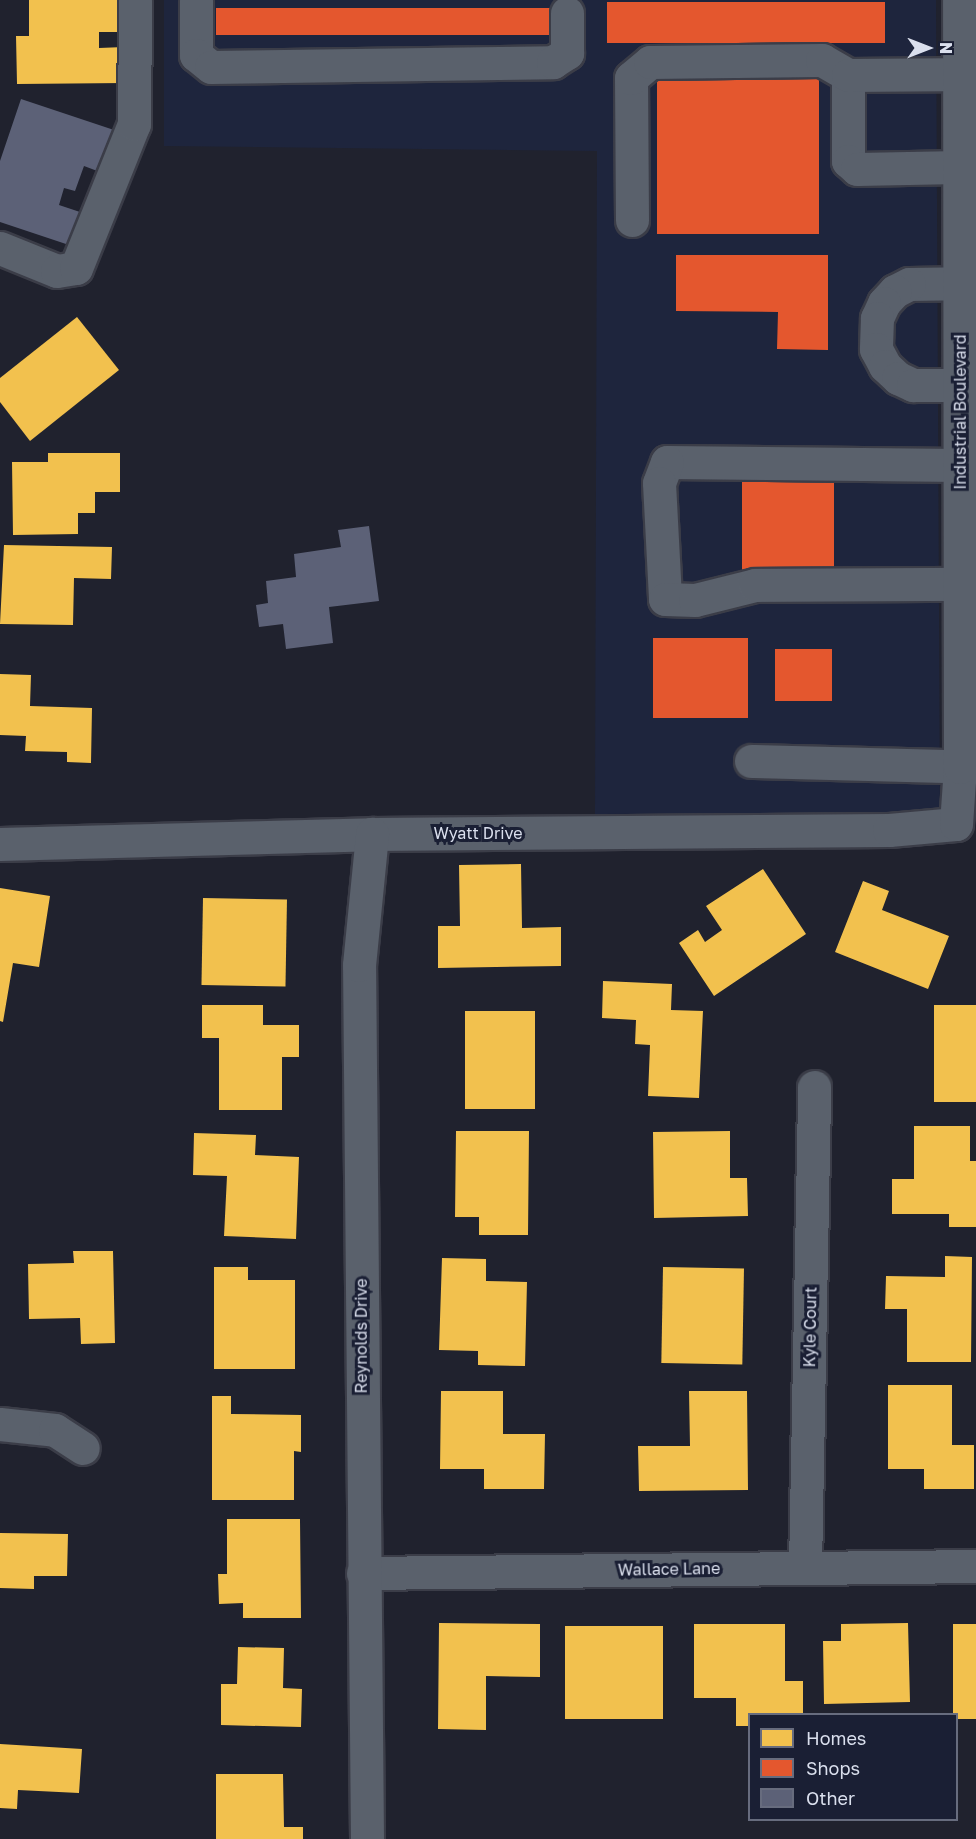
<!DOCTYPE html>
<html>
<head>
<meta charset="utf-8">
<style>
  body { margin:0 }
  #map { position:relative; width:976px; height:1839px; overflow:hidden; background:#20222e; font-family:"Golos Text",sans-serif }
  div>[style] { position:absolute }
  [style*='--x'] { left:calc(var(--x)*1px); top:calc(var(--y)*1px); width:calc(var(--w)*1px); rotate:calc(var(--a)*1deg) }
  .built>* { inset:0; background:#1e253d }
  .homes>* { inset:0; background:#f2c14e; transform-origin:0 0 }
  .shops>* { inset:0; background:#e4572e; transform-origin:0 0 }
  .building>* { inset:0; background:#5c6177 }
  .roads { filter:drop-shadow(2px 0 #3b3d48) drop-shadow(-2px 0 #3b3d48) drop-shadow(0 2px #3b3d48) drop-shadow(0 -2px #3b3d48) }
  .minor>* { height:33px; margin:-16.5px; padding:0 16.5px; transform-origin:16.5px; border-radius:16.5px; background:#5a616c }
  span { translate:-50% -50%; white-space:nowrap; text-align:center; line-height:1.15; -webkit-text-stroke:6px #1a1f34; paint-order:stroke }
  .street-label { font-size:16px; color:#dadfed }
  .legend { position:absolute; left:748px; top:1713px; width:210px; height:108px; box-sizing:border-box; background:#1a1f34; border:2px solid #676c7e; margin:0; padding:8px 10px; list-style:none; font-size:18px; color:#dadfed }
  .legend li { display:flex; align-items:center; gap:12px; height:30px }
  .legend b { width:30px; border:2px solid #676c7e }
  .north { position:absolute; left:898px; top:18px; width:60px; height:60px; -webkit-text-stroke:4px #1a1f34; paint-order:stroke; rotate:90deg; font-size:16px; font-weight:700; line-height:24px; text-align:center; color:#dadfed }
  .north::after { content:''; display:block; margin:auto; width:21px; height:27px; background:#dadfed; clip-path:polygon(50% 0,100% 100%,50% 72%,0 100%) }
</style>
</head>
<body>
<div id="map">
  <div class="built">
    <div style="clip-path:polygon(164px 0,936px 0,940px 813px,595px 814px,597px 151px,164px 146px)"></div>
  </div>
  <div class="homes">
    <div style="clip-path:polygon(29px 0,123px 0,124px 32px,99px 32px,99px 48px,124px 47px,125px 83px,17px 84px,16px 36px,29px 36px)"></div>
    <div style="clip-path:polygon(77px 317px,119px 370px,30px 441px,0 402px,0 378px)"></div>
    <div style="clip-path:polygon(48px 453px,120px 453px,120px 492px,95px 492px,95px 513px,78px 513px,78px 534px,13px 535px,12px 462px,48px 462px)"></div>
    <div style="clip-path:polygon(4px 545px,112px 547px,111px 579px,74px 578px,73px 625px,0 624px)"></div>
    <div style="clip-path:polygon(0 674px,31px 675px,30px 706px,92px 708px,91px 763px,67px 762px,67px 752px,25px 751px,26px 736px,0 735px)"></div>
    <div style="clip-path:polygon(521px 864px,522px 928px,561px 927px,561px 966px,438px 968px,438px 926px,460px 926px,459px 865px)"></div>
    <div style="clip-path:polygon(763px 869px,806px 934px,714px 996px,679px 943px,698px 930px,705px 942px,722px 930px,706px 906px)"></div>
    <div style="clip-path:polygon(863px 881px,889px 891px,882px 910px,949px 936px,928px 989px,835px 952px)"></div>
    <div style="clip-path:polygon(0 888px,50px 896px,39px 967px,13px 963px,3px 1022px,0 1021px)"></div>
    <div style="left:203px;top:898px;width:84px;height:87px;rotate:1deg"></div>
    <div style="clip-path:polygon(603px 981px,672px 984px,671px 1010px,703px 1011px,699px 1098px,648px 1096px,650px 1045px,635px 1044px,636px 1020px,602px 1018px)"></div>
    <div style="clip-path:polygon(202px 1005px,263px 1005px,263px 1025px,299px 1025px,299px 1057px,282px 1057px,282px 1110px,219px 1110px,219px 1038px,202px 1038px)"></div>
    <div style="left:976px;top:1005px;width:97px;height:42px;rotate:90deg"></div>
    <div style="left:465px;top:1011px;width:70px;height:98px"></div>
    <div style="clip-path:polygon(914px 1126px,970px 1126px,970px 1161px,976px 1161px,976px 1227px,949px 1227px,949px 1214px,892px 1214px,892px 1179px,914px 1179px)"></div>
    <div style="clip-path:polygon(456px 1131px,529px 1131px,528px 1235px,479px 1235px,479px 1217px,455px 1217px)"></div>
    <div style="clip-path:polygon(730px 1131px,730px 1178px,747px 1178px,748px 1216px,654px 1218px,653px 1132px)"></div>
    <div style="clip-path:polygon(194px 1133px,256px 1135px,255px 1155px,299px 1157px,296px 1239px,224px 1236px,227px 1176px,193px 1175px)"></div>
    <div style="clip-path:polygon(73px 1251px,113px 1251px,115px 1343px,81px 1344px,80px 1318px,29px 1319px,28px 1264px,74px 1263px)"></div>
    <div style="clip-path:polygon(945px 1256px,972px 1257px,971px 1362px,907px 1362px,907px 1309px,885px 1309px,886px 1276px,945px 1277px)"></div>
    <div style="clip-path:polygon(442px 1258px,486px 1259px,486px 1281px,527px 1282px,525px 1366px,478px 1365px,478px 1351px,439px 1350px)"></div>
    <div style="clip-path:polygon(214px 1267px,248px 1267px,248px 1280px,295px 1280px,295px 1369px,214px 1369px)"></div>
    <div style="left:663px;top:1267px;width:81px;height:96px;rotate:1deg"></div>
    <div style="clip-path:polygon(888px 1385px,952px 1385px,952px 1445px,974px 1445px,974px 1489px,924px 1489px,924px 1469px,888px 1469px)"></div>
    <div style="clip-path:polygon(441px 1391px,503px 1391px,503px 1434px,545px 1434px,544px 1489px,484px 1489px,484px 1469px,440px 1469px)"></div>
    <div style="clip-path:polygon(689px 1391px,747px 1391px,748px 1490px,639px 1491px,638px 1446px,690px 1446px)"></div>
    <div style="clip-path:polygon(212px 1396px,231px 1396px,231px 1414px,301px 1415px,301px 1452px,294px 1451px,294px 1500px,212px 1500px)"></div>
    <div style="clip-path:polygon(227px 1519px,300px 1519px,301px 1618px,243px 1618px,243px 1603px,219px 1604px,218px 1574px,227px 1574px)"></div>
    <div style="clip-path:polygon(0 1533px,68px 1534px,67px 1576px,34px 1576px,34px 1589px,0 1588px)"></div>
    <div style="clip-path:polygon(439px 1623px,540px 1624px,540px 1677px,486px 1676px,486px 1730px,438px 1729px)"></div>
    <div style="clip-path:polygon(908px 1623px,910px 1702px,824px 1704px,823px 1641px,841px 1641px,841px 1624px)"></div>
    <div style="clip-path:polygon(694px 1624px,785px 1624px,785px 1681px,803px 1681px,803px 1714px,750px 1714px,750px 1726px,736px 1726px,736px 1698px,694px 1698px)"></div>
    <div style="left:976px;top:1624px;width:95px;height:23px;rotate:90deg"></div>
    <div style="left:663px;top:1626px;width:93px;height:98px;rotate:90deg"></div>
    <div style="clip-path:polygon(238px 1647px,284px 1648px,283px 1688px,302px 1689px,301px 1727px,221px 1725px,221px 1684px,237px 1684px)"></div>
    <div style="clip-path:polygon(0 1744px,82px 1749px,79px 1793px,18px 1790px,17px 1809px,0 1808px)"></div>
    <div style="clip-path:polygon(216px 1774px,283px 1774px,284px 1827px,303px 1827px,303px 1839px,216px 1839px)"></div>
  </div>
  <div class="shops">
    <div style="left:607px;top:2px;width:278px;height:41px"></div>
    <div style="left:552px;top:8px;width:27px;height:336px;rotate:90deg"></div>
    <div style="left:657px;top:77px;width:162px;height:157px"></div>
    <div style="clip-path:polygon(676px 255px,828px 255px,828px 350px,777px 349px,778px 312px,676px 311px)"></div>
    <div style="left:742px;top:479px;width:92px;height:93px"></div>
    <div style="left:653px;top:638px;width:95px;height:80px"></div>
    <div style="left:775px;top:649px;width:57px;height:52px"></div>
  </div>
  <div class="building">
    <div style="clip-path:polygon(21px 99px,114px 130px,100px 172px,84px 166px,75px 191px,64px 188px,59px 205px,80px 212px,69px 245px,0 222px,0 161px)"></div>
    <div style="clip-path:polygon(369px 526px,379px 601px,329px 607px,333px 643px,286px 649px,283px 624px,259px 627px,256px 605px,268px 603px,266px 581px,296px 577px,294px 554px,341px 547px,338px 530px)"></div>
  </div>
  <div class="roads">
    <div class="minor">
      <div style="--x:196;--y:0;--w:55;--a:90"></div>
      <div style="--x:196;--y:55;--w:19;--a:39"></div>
      <div style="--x:211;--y:67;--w:342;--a:-0.8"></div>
      <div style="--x:553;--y:62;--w:17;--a:-33"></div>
      <div style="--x:567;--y:53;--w:40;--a:-90"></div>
      <div style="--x:848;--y:75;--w:86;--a:90"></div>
      <div style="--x:848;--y:161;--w:12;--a:42"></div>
      <div style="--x:857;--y:169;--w:102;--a:-1.1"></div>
      <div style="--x:632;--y:220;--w:142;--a:-90.4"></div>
      <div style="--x:631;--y:78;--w:25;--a:-40"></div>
      <div style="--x:650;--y:62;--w:172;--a:-0.7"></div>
      <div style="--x:822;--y:60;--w:30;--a:30"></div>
      <div style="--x:848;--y:75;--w:128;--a:-0.4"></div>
      <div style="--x:0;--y:248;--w:61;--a:22"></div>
      <div style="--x:57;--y:271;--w:19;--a:-9"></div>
      <div style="--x:76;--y:268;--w:155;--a:-68.1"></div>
      <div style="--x:134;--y:124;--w:124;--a:-89.5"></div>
      <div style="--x:976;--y:283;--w:67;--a:179.1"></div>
      <div style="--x:909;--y:284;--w:16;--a:153"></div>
      <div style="--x:895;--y:291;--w:16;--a:133"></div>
      <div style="--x:884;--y:303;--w:17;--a:115"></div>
      <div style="--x:877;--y:318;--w:31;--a:92"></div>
      <div style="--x:876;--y:349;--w:19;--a:62"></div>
      <div style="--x:885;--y:366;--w:18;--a:43"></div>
      <div style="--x:898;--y:378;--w:17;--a:25"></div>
      <div style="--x:913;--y:385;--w:63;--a:0"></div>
      <div style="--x:960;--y:465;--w:293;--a:-179.4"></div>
      <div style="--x:667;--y:462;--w:22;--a:111"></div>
      <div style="--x:659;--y:483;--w:116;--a:87"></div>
      <div style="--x:665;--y:599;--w:30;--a:2"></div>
      <div style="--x:695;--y:600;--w:62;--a:-14"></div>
      <div style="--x:755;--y:585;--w:205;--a:-0.3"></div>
      <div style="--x:751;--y:761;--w:225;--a:1.5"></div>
      <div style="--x:0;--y:844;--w:372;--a:-1.5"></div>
      <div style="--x:372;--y:834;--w:517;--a:-0.44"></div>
      <div style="--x:889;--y:830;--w:67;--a:-5.1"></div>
      <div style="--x:956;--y:824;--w:57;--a:-86"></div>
      <div style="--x:960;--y:767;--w:767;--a:-90.07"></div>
      <div style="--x:0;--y:1424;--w:55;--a:6.2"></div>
      <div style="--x:55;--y:1430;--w:33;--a:33"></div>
      <div style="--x:805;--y:1567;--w:480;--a:-88.9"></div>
      <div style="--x:363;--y:1573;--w:613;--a:-0.65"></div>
      <div style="--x:367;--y:1839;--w:874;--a:-90.52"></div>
      <div style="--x:359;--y:965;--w:132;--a:-84.3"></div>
    </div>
  </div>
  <div class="street-label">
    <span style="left:960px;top:412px;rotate:-90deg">Industrial Boulevard</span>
    <span style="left:478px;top:833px">Wyatt Drive</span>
    <span style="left:810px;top:1327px;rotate:-89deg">Kyle Court</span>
    <span style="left:361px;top:1336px;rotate:-90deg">Reynolds Drive</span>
    <span style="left:669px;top:1569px;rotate:-1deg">Wallace Lane</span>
  </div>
  <ul class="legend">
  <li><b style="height:16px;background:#f2c14e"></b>Homes</li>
  <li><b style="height:16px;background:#e4572e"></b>Shops</li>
  <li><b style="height:16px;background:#5c6177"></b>Other</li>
  </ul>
  <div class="north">N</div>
</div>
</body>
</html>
